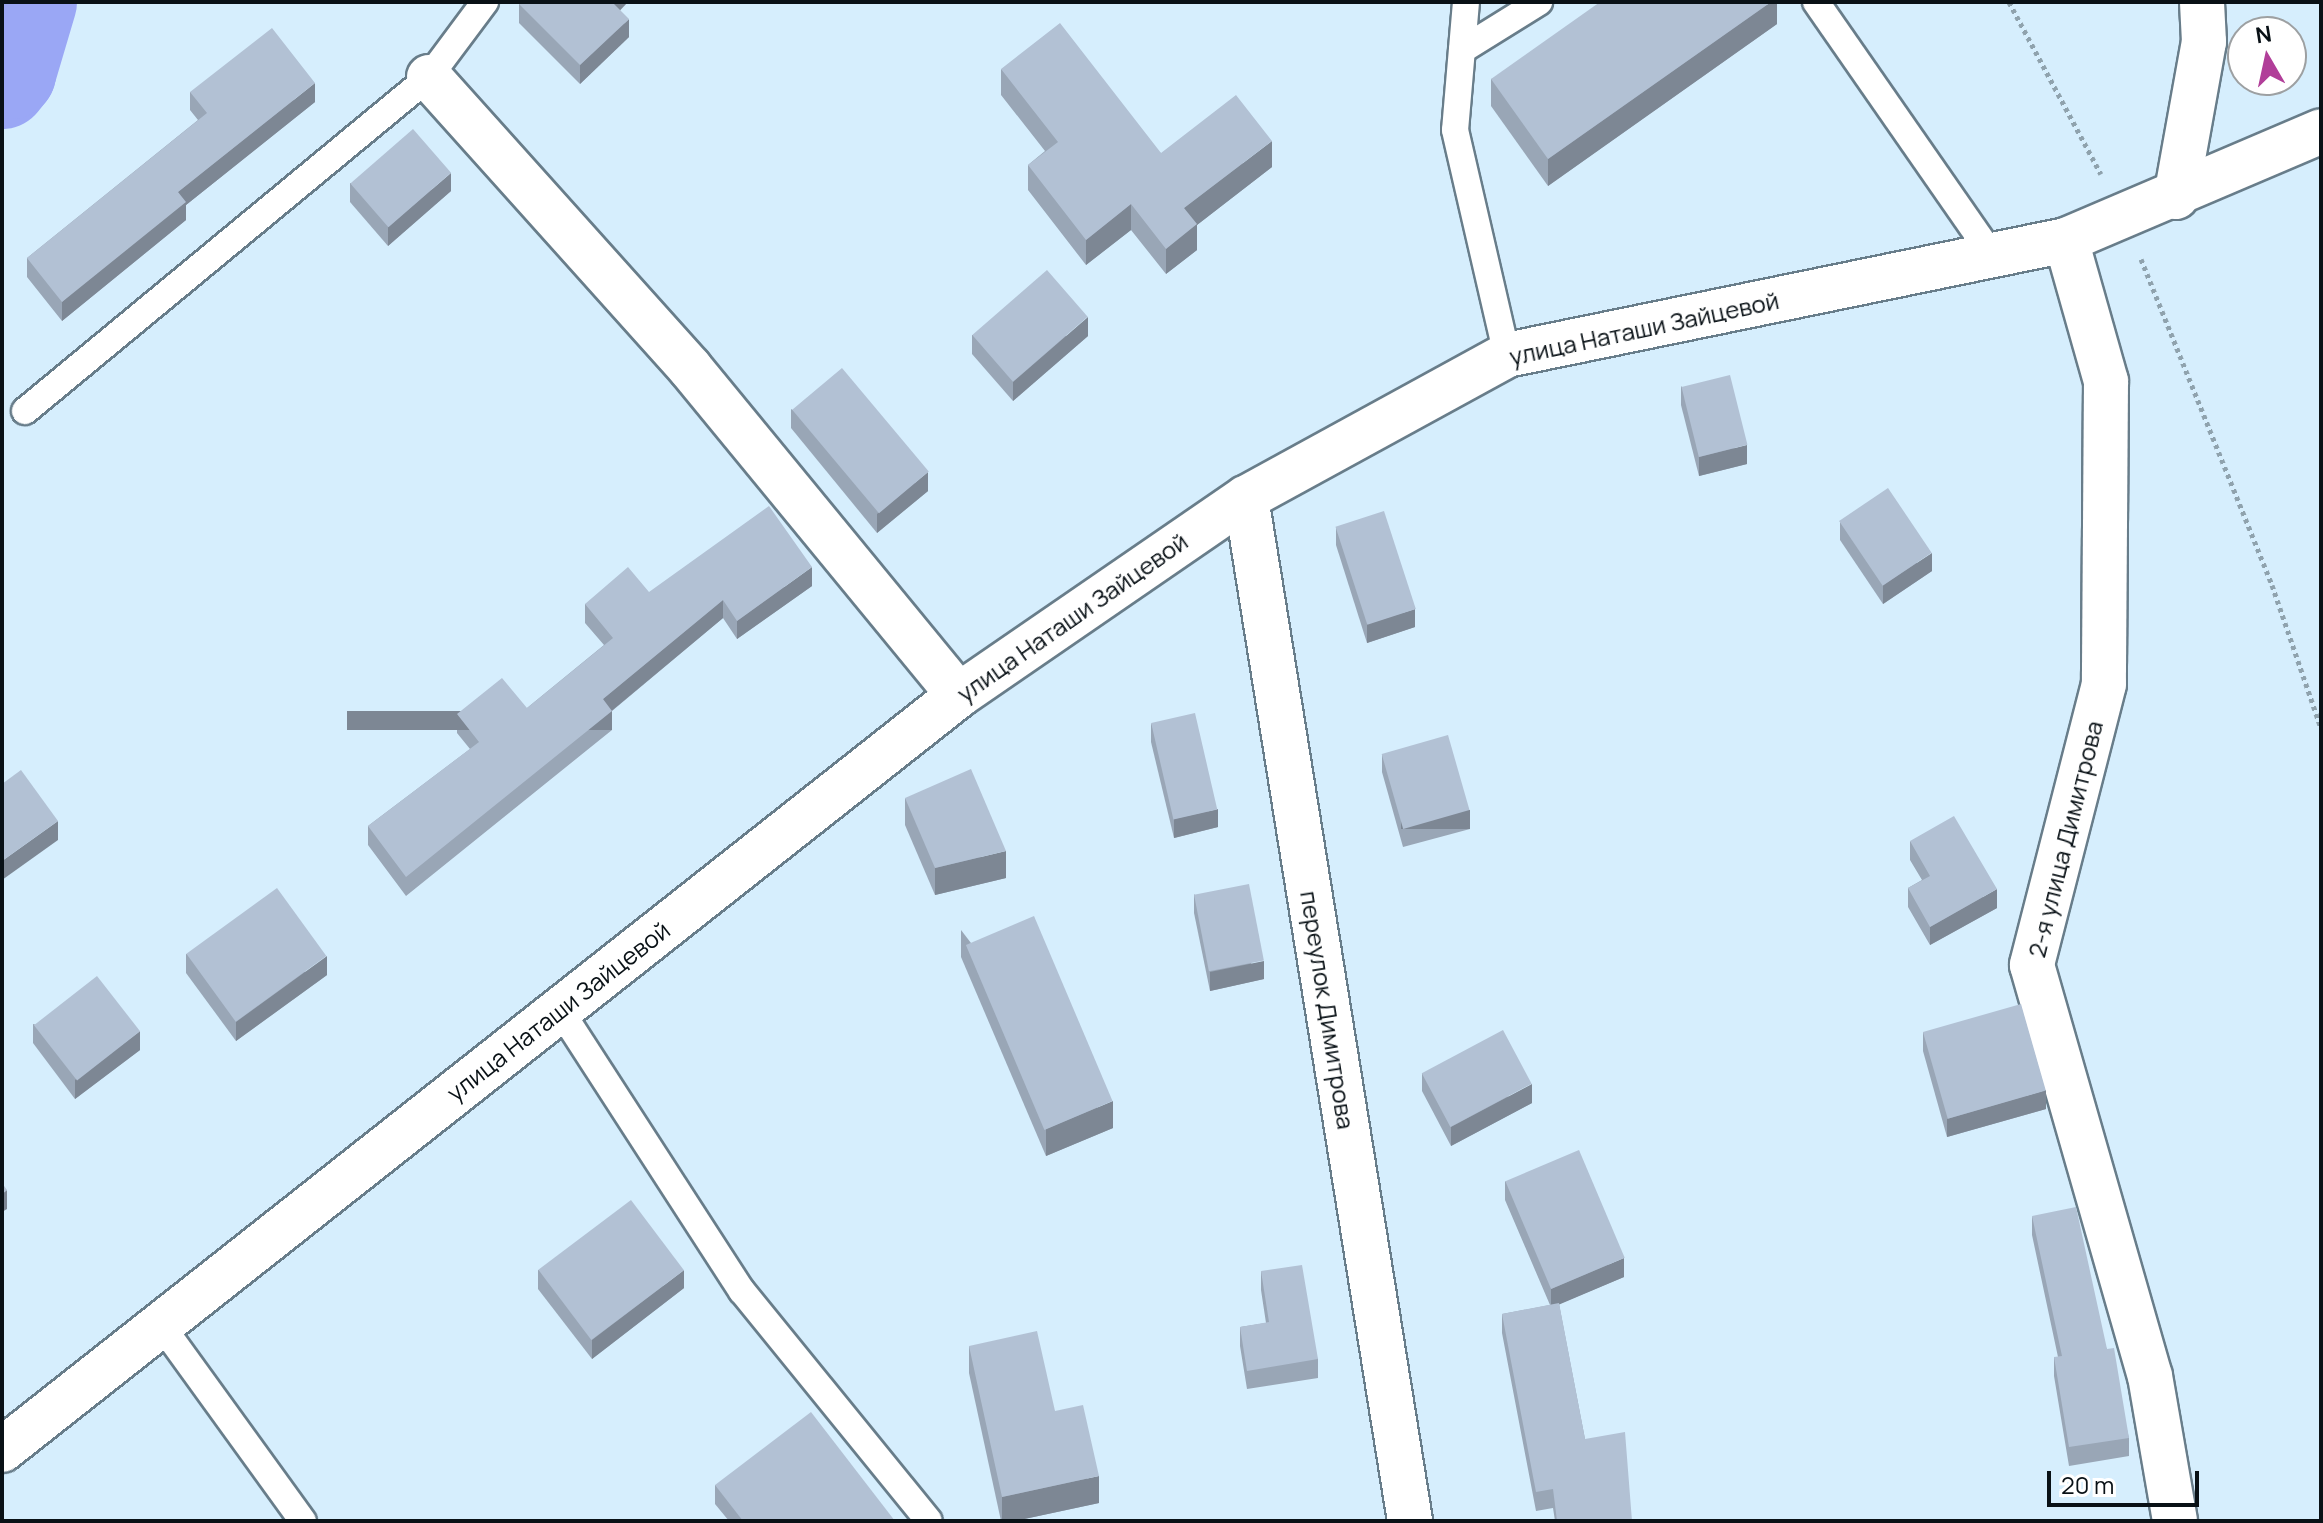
<!DOCTYPE html>
<html>
<head>
<meta charset="utf-8">
<style>
  body { margin:0 }
  #map { position:relative; width:2323px; height:1523px; overflow:hidden; background:#d6eefd; font-family:Manrope,sans-serif }
  div>[style] { position:absolute }
  [style*='--x'] { left:calc(var(--x)*1px); top:calc(var(--y)*1px); width:calc(var(--w)*1px); rotate:calc(var(--a)*1deg) }
  .river>* { height:92px; margin:-46px; padding:0 46px; transform-origin:46px; border-radius:46px; background:#9aa7f5 }
  .path>* { height:5px; margin-top:-2.5px; transform-origin:0; background:repeating-linear-gradient(90deg,#8fa2ad 0 4px,transparent 0 8px) }
  .roads { filter:drop-shadow(2px 0 #687d8a) drop-shadow(-2px 0 #687d8a) drop-shadow(0 2px #687d8a) drop-shadow(0 -2px #687d8a) }
  .service>* { height:26px; margin:-13px; padding:0 13px; transform-origin:13px; border-radius:13px; background:#fff }
  .minor>* { height:44px; margin:-22px; padding:0 22px; transform-origin:22px; border-radius:22px; background:#fff }
  .tertiary>* { height:44px; margin:-22px; padding:0 22px; transform-origin:22px; border-radius:22px; background:#fff }
  .wall>* { inset:0; background:#99a6b6 }
  .shaded-wall>* { inset:0; background:#7d8794; transform-origin:0 0 }
  .building>* { inset:0; background:#b2c1d4; transform-origin:0 0 }
  span { translate:-50% -50%; white-space:nowrap; text-align:center; line-height:1.15; -webkit-text-stroke:6px #fff; paint-order:stroke }
  .street-label { font-size:24px; color:#091116 }
  .frame { position:absolute; inset:0; border:4px solid #091116; pointer-events:none }
  .north { position:absolute; left:2227px; top:16px; width:80px; height:80px; box-sizing:border-box; background:#fff; border:2px solid #9da0a2; border-radius:50%; rotate:351deg; font-size:22px; font-weight:700; line-height:32px; text-align:center; color:#091116 }
  .north::after { content:''; display:block; margin:auto; width:28px; height:36px; background:#b13e99; clip-path:polygon(50% 0,100% 100%,50% 72%,0 100%) }
  .scale { position:absolute; left:2047px; top:1471px; width:152px; height:36px; box-sizing:border-box; border:4px solid #091116; border-top:0; padding-left:10px; font-size:24px; line-height:28px; white-space:nowrap; color:#091116; -webkit-text-stroke:6px #fff; paint-order:stroke }
</style>
</head>
<body>
<div id="map">
  <div class="river">
    <div style="--x:2;--y:83;--w:13;--a:-51"></div>
    <div style="--x:10;--y:73;--w:74;--a:-73.5"></div>
  </div>
  <div class="path">
    <div style="--x:2009;--y:2;--w:195;--a:61.9"></div>
    <div style="--x:2141;--y:259;--w:351;--a:68.1"></div>
    <div style="--x:2272;--y:585;--w:151;--a:71.1"></div>
  </div>
  <div class="roads">
    <div class="service">
      <div style="--x:1466;--y:2;--w:128;--a:94.9"></div>
      <div style="--x:1455;--y:130;--w:231;--a:77"></div>
      <div style="--x:1816;--y:2;--w:308;--a:55.2"></div>
      <div style="--x:1462;--y:50;--w:91;--a:-31.9"></div>
      <div style="--x:25;--y:411;--w:524;--a:-39.58"></div>
      <div style="--x:429;--y:77;--w:94;--a:-53.3"></div>
      <div style="--x:560;--y:1010;--w:335;--a:57.1"></div>
      <div style="--x:742;--y:1291;--w:296;--a:50.9"></div>
      <div style="--x:161;--y:1325;--w:242;--a:54.1"></div>
    </div>
    <div class="minor">
      <div style="--x:429;--y:77;--w:391;--a:48.1"></div>
      <div style="--x:690;--y:368;--w:423;--a:50.6"></div>
      <div style="--x:2176;--y:197;--w:158;--a:-79.8"></div>
      <div style="--x:2204;--y:42;--w:40;--a:-92.9"></div>
      <div style="--x:2066;--y:240;--w:147;--a:74.2"></div>
      <div style="--x:2106;--y:381;--w:303;--a:90.4"></div>
      <div style="--x:2104;--y:684;--w:290;--a:104.4"></div>
      <div style="--x:2032;--y:965;--w:428;--a:74"></div>
      <div style="--x:2150;--y:1376;--w:147;--a:80.2"></div>
      <div style="--x:1246;--y:498;--w:1036;--a:80.89"></div>
    </div>
    <div class="tertiary">
      <div style="--x:2;--y:1450;--w:1219;--a:-38.27"></div>
      <div style="--x:959;--y:695;--w:348;--a:-34.5"></div>
      <div style="--x:1246;--y:498;--w:298;--a:-28.7"></div>
      <div style="--x:1507;--y:355;--w:571;--a:-11.62"></div>
      <div style="--x:2066;--y:240;--w:277;--a:-23.1"></div>
    </div>
  </div>
  <div class="wall">
    <div style="clip-path:polygon(1777px 2px,1777px 24px,1548px 186px,1491px 106px,1491px 79px)"></div>
    <div style="clip-path:polygon(519px 4px,620px 10px,629px 37px,580px 84px,519px 23px)"></div>
    <div style="clip-path:polygon(1001px 69px,1161px 153px,1272px 167px,1197px 225px,1197px 250px,1166px 274px,1131px 230px,1086px 265px,1028px 190px,1028px 165px,1045px 151px,1001px 95px)"></div>
    <div style="clip-path:polygon(190px 92px,315px 102px,186px 205px,186px 220px,62px 321px,27px 277px,27px 258px,198px 120px,190px 110px)"></div>
    <div style="clip-path:polygon(350px 183px,451px 191px,388px 246px,350px 202px)"></div>
    <div style="clip-path:polygon(972px 335px,1088px 336px,1013px 401px,972px 354px)"></div>
    <div style="clip-path:polygon(1681px 386px,1747px 464px,1699px 476px,1681px 405px)"></div>
    <div style="clip-path:polygon(791px 409px,928px 491px,877px 533px,791px 428px)"></div>
    <div style="clip-path:polygon(1840px 522px,1932px 571px,1883px 604px,1840px 540px)"></div>
    <div style="clip-path:polygon(1336px 527px,1415px 627px,1367px 643px,1336px 545px)"></div>
    <div style="clip-path:polygon(812px 586px,737px 639px,723px 618px,612px 711px,612px 730px,406px 896px,368px 845px,368px 826px,470px 749px,457px 733px,457px 714px,527px 708px,604px 645px,585px 623px,585px 604px,649px 592px)"></div>
    <div style="clip-path:polygon(1151px 723px,1218px 827px,1174px 838px,1151px 742px)"></div>
    <div style="clip-path:polygon(1382px 754px,1470px 829px,1403px 847px,1382px 772px)"></div>
    <div style="clip-path:polygon(905px 798px,1006px 878px,935px 895px,905px 825px)"></div>
    <div style="clip-path:polygon(1910px 841px,1997px 908px,1930px 945px,1908px 907px,1908px 888px,1922px 880px,1910px 860px)"></div>
    <div style="clip-path:polygon(1194px 894px,1264px 979px,1210px 991px,1194px 913px)"></div>
    <div style="clip-path:polygon(961px 930px,1113px 1128px,1046px 1156px,961px 957px)"></div>
    <div style="clip-path:polygon(186px 954px,327px 975px,236px 1041px,186px 973px)"></div>
    <div style="clip-path:polygon(33px 1024px,140px 1050px,75px 1099px,33px 1043px)"></div>
    <div style="clip-path:polygon(1923px 1032px,2046px 1109px,1947px 1137px,1923px 1051px)"></div>
    <div style="clip-path:polygon(1422px 1073px,1532px 1103px,1451px 1146px,1422px 1091px)"></div>
    <div style="clip-path:polygon(1505px 1181px,1624px 1277px,1559px 1304px,1585px 1439px,1632px 1521px,1555px 1521px,1553px 1508px,1536px 1511px,1502px 1333px,1502px 1314px,1550px 1305px,1505px 1200px)"></div>
    <div style="clip-path:polygon(2032px 1216px,2107px 1349px,2129px 1438px,2129px 1456px,2069px 1466px,2054px 1376px,2054px 1357px,2058px 1357px,2032px 1235px)"></div>
    <div style="clip-path:polygon(538px 1270px,684px 1288px,592px 1359px,538px 1289px)"></div>
    <div style="clip-path:polygon(1261px 1271px,1318px 1359px,1318px 1378px,1247px 1389px,1240px 1346px,1240px 1327px,1266px 1323px,1261px 1290px)"></div>
    <div style="clip-path:polygon(969px 1346px,1055px 1411px,1099px 1503px,1015px 1521px,1001px 1521px,969px 1373px)"></div>
    <div style="clip-path:polygon(715px 1485px,895px 1521px,729px 1521px,715px 1504px)"></div>
  </div>
  <div class="shaded-wall">
    <div style="clip-path:polygon(611px 2px,628px 2px,611px 20px)"></div>
    <div style="clip-path:polygon(1771px 2px,1777px 2px,1777px 24px,1548px 186px,1548px 159px)"></div>
    <div style="clip-path:polygon(629px 19px,629px 37px,580px 84px,580px 65px)"></div>
    <div style="clip-path:polygon(315px 83px,315px 102px,186px 205px,186px 220px,62px 321px,62px 302px,178px 192px)"></div>
    <div style="clip-path:polygon(1272px 141px,1272px 167px,1197px 225px,1197px 250px,1166px 274px,1166px 249px,1184px 208px)"></div>
    <div style="clip-path:polygon(451px 173px,451px 191px,388px 246px,388px 227px)"></div>
    <div style="clip-path:polygon(1131px 204px,1131px 230px,1086px 265px,1086px 240px)"></div>
    <div style="clip-path:polygon(1088px 317px,1088px 336px,1013px 401px,1013px 382px)"></div>
    <div style="clip-path:polygon(1747px 445px,1747px 464px,1699px 476px,1699px 457px)"></div>
    <div style="clip-path:polygon(928px 472px,928px 491px,877px 533px,877px 514px)"></div>
    <div style="clip-path:polygon(1932px 553px,1932px 571px,1883px 604px,1883px 585px)"></div>
    <div style="clip-path:polygon(812px 567px,812px 586px,737px 639px,737px 621px)"></div>
    <div style="clip-path:polygon(723px 600px,723px 618px,603px 718px,603px 699px)"></div>
    <div style="clip-path:polygon(1415px 609px,1415px 627px,1367px 643px,1367px 624px)"></div>
    <div style="left:612px;top:711px;width:19px;height:265px;rotate:90deg"></div>
    <div style="clip-path:polygon(1218px 809px,1218px 827px,1174px 838px,1174px 819px)"></div>
    <div style="left:1470px;top:810px;width:19px;height:69px;rotate:90deg"></div>
    <div style="clip-path:polygon(58px 821px,58px 840px,2px 880px,2px 861px)"></div>
    <div style="clip-path:polygon(1006px 851px,1006px 878px,935px 895px,935px 868px)"></div>
    <div style="clip-path:polygon(1997px 889px,1997px 908px,1930px 945px,1930px 927px)"></div>
    <div style="clip-path:polygon(327px 956px,327px 975px,236px 1041px,236px 1022px)"></div>
    <div style="clip-path:polygon(1264px 961px,1264px 979px,1210px 991px,1210px 972px)"></div>
    <div style="clip-path:polygon(140px 1031px,140px 1050px,75px 1099px,75px 1080px)"></div>
    <div style="clip-path:polygon(1532px 1084px,1532px 1103px,1451px 1146px,1451px 1127px)"></div>
    <div style="clip-path:polygon(2046px 1090px,2046px 1109px,1947px 1137px,1947px 1119px)"></div>
    <div style="clip-path:polygon(1113px 1101px,1113px 1128px,1046px 1156px,1046px 1129px)"></div>
    <div style="clip-path:polygon(7px 1190px,7px 1209px,2px 1212px,2px 1194px)"></div>
    <div style="clip-path:polygon(1624px 1258px,1624px 1277px,1551px 1308px,1551px 1289px)"></div>
    <div style="clip-path:polygon(684px 1270px,684px 1288px,592px 1359px,592px 1340px)"></div>
    <div style="clip-path:polygon(1099px 1476px,1099px 1503px,1015px 1521px,1002px 1521px,1002px 1497px)"></div>
  </div>
  <div class="building">
    <div style="clip-path:polygon(522px 2px,612px 2px,629px 19px,580px 65px,519px 4px)"></div>
    <div style="clip-path:polygon(1600px 2px,1771px 2px,1548px 159px,1491px 79px)"></div>
    <div style="clip-path:polygon(1060px 23px,1161px 153px,1236px 95px,1272px 141px,1184px 208px,1197px 224px,1166px 249px,1131px 204px,1086px 240px,1028px 165px,1058px 142px,1001px 69px)"></div>
    <div style="clip-path:polygon(272px 28px,315px 83px,178px 192px,186px 202px,62px 302px,27px 258px,207px 113px,190px 92px)"></div>
    <div style="left:413px;top:129px;width:58px;height:83px;rotate:49deg"></div>
    <div style="left:1047px;top:270px;width:62px;height:99px;rotate:49deg"></div>
    <div style="left:842px;top:368px;width:135px;height:65px;rotate:50deg"></div>
    <div style="left:1730px;top:375px;width:72px;height:50px;rotate:76deg"></div>
    <div style="left:1888px;top:488px;width:78px;height:59px;rotate:56deg"></div>
    <div style="clip-path:polygon(769px 506px,812px 567px,737px 621px,723px 600px,603px 699px,612px 711px,406px 877px,368px 826px,479px 742px,457px 714px,502px 678px,527px 708px,613px 638px,585px 604px,628px 567px,649px 592px)"></div>
    <div style="left:1384px;top:511px;width:103px;height:51px;rotate:72deg"></div>
    <div style="left:1195px;top:713px;width:99px;height:45px;rotate:77deg"></div>
    <div style="left:1448px;top:735px;width:78px;height:69px;rotate:74deg"></div>
    <div style="clip-path:polygon(971px 769px,1006px 851px,935px 868px,905px 798px)"></div>
    <div style="clip-path:polygon(21px 770px,58px 821px,2px 861px,2px 784px)"></div>
    <div style="clip-path:polygon(1954px 816px,1997px 889px,1930px 927px,1908px 888px,1930px 876px,1910px 841px)"></div>
    <div style="left:1249px;top:884px;width:78px;height:56px;rotate:79deg"></div>
    <div style="left:277px;top:888px;width:84px;height:112px;rotate:54deg"></div>
    <div style="left:1034px;top:916px;width:201px;height:74px;rotate:67deg"></div>
    <div style="left:97px;top:976px;width:70px;height:80px;rotate:52deg"></div>
    <div style="left:2021px;top:1004px;width:90px;height:102px;rotate:74deg"></div>
    <div style="left:1503px;top:1030px;width:61px;height:92px;rotate:62deg"></div>
    <div style="left:1579px;top:1150px;width:117px;height:80px;rotate:67deg"></div>
    <div style="clip-path:polygon(2px 1183px,7px 1190px,2px 1194px)"></div>
    <div style="left:631px;top:1200px;width:88px;height:116px;rotate:53deg"></div>
    <div style="clip-path:polygon(2076px 1207px,2107px 1349px,2114px 1348px,2129px 1438px,2069px 1447px,2054px 1357px,2062px 1356px,2032px 1216px)"></div>
    <div style="clip-path:polygon(1302px 1265px,1318px 1359px,1247px 1371px,1240px 1327px,1269px 1322px,1261px 1271px)"></div>
    <div style="clip-path:polygon(1559px 1303px,1585px 1439px,1625px 1432px,1632px 1521px,1557px 1521px,1553px 1489px,1536px 1492px,1502px 1314px)"></div>
    <div style="clip-path:polygon(1037px 1331px,1055px 1411px,1083px 1405px,1099px 1476px,1002px 1497px,969px 1346px)"></div>
    <div style="clip-path:polygon(811px 1412px,895px 1521px,743px 1521px,715px 1485px)"></div>
  </div>
  <div class="street-label">
    <span style="left:1644px;top:328px;rotate:-12deg">улица Наташи Зайцевой</span>
    <span style="left:1072px;top:617px;rotate:-35deg">улица Наташи Зайцевой</span>
    <span style="left:2065px;top:839px;rotate:-76deg">2-я улица Димитрова</span>
    <span style="left:1328px;top:1010px;rotate:81deg">переулок Димитрова</span>
    <span style="left:558px;top:1011px;rotate:-38deg">улица Наташи Зайцевой</span>
  </div>
  <div class="frame"></div>
  <div class="north">N</div>
  <div class="scale">20 m</div>
</div>
</body>
</html>
